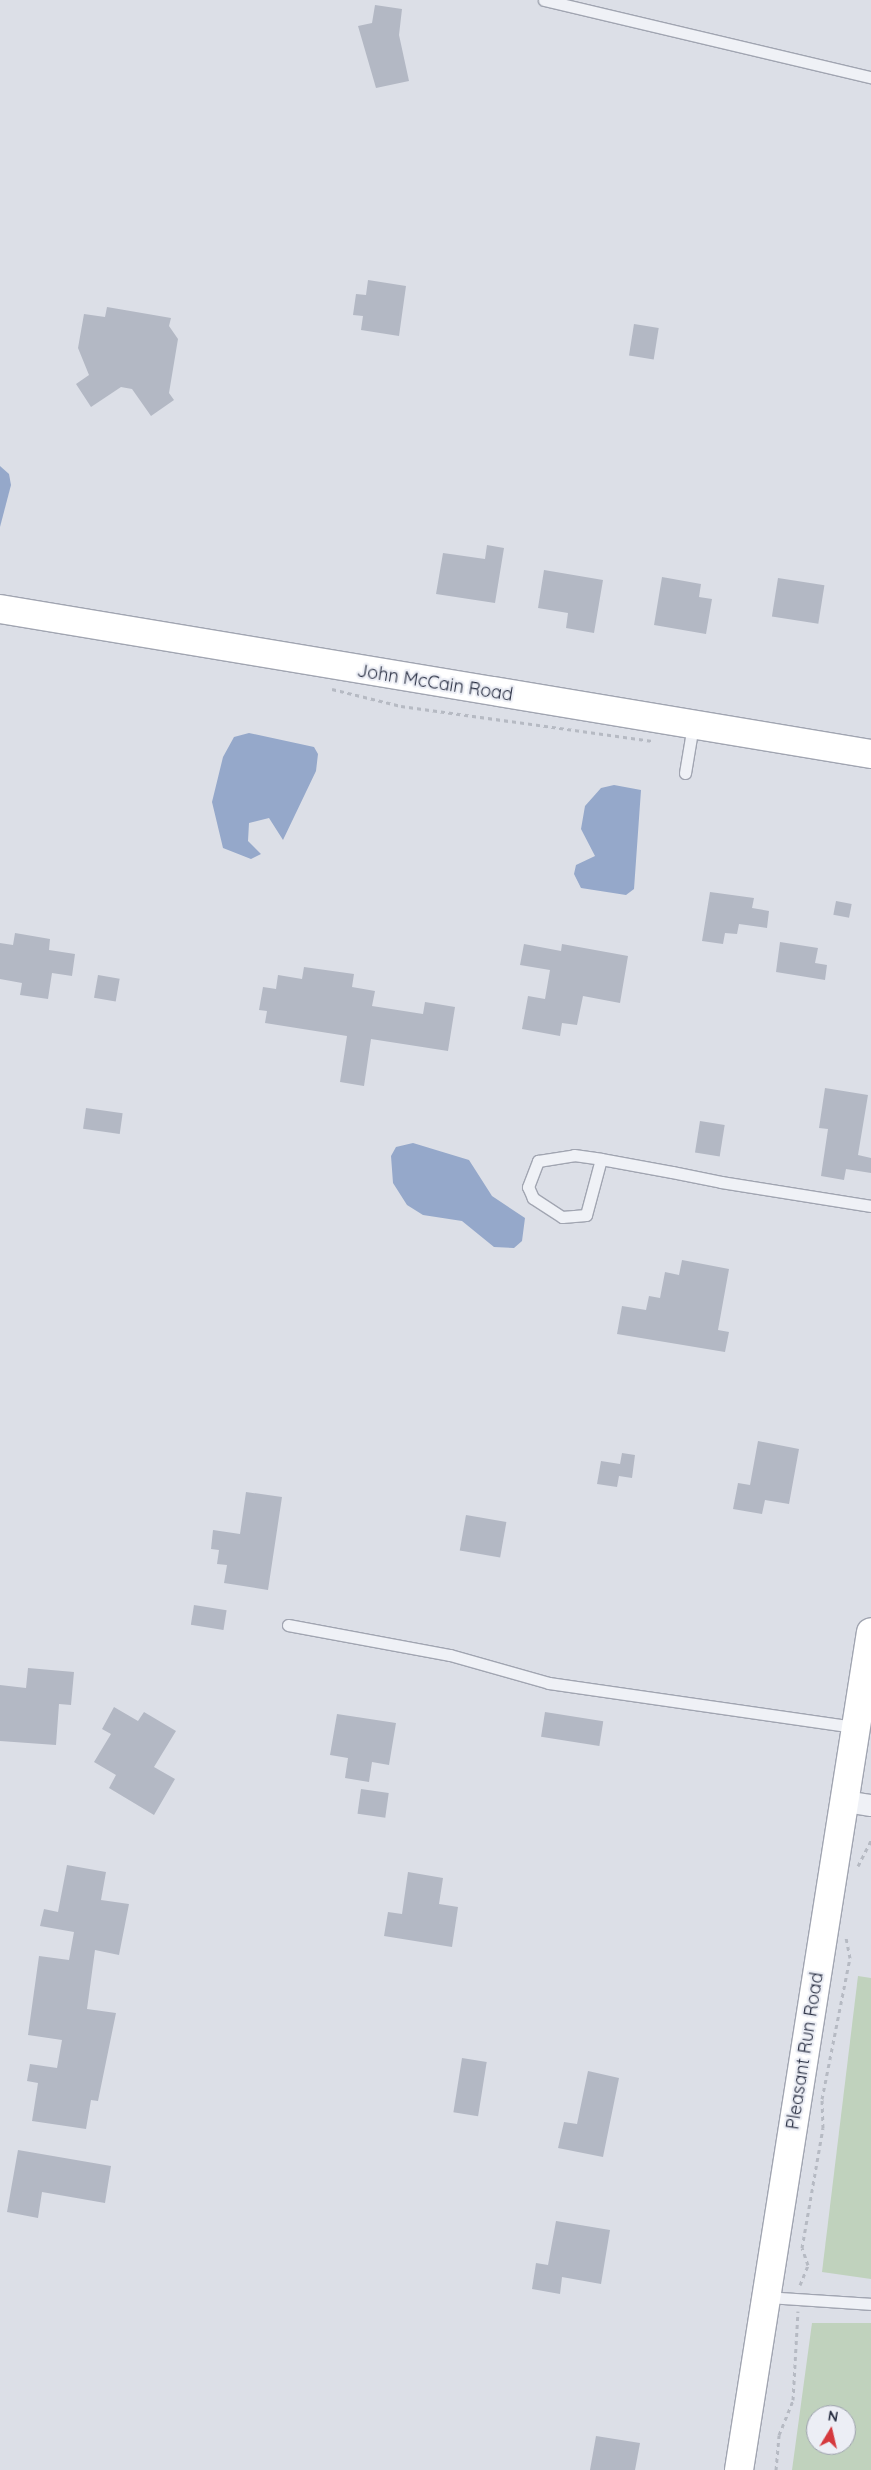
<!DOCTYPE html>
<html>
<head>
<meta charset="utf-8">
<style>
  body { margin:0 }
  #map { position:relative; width:871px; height:2470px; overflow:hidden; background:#dcdfe7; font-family:Quicksand,sans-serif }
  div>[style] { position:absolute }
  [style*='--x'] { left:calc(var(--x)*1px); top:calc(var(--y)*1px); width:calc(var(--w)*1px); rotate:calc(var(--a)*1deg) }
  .green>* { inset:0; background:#c0d2bd }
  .water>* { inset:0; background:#95a8ca }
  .building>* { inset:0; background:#b3b8c4; transform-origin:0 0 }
  .path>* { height:3px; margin-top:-1.5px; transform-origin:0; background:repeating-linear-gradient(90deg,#b6bac3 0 4px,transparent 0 8px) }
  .roads { filter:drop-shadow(1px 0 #a1a5b1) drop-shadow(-1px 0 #a1a5b1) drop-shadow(0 1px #a1a5b1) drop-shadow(0 -1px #a1a5b1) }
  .lane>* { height:11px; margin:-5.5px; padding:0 5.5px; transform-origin:5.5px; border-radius:5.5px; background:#eff1f6 }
  .street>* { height:21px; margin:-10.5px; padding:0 10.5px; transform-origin:10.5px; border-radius:10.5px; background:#eff1f6 }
  .secondary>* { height:28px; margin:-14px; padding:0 14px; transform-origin:14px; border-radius:14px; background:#fff }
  span { translate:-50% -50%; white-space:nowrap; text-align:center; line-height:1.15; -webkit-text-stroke:4.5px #eceef5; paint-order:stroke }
  .street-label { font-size:18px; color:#252b3f }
  .north { position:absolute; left:806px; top:2405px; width:50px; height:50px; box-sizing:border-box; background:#eceef5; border:1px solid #9ca0ac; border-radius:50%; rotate:9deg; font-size:14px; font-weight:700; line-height:20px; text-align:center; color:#252b3f }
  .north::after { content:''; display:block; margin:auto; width:18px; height:22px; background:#d5393d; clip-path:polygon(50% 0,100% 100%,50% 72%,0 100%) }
</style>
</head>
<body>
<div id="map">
  <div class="green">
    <div style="clip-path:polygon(858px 1976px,871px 1978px,871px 2279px,822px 2272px)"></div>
    <div style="clip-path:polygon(evenodd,812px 2323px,871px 2323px,871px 2470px,792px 2470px,812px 2323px,816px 2415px,846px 2415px,846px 2445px,816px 2445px,816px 2415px)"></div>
  </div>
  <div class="water">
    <div style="clip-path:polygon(0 466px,9px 474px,11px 485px,0 527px)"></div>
    <div style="clip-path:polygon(249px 733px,314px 747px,318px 754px,316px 771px,283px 840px,269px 818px,249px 823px,248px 841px,261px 854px,251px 859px,223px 848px,212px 802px,223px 757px,234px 737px)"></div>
    <div style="clip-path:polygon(614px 785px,641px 790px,634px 889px,626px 895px,581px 888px,574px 874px,576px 865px,595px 856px,581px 829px,585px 806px,601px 788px)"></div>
    <div style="clip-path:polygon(413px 1143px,469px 1160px,492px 1196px,525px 1218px,522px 1241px,514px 1248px,494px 1247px,462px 1221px,423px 1215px,407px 1205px,393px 1183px,391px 1156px,396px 1147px)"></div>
  </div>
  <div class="building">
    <div style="clip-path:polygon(375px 5px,402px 9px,399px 35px,409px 81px,376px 88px,358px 26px,372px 23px)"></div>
    <div style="clip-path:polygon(368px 280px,406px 286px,399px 336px,361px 330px,363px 316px,353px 315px,356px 294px,366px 295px)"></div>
    <div style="clip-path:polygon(107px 307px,171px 318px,169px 326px,178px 339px,169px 393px,174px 400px,151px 416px,132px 389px,121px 387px,91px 407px,76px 384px,89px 375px,78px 348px,84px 314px,105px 317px)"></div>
    <div style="left:634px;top:324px;width:25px;height:32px;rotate:9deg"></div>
    <div style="clip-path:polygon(487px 545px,504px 548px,495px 603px,436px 594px,443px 553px,485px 559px)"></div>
    <div style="clip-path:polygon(544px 570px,603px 580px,594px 633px,566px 628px,568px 613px,538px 608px)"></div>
    <div style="clip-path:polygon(662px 577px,701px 584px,699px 597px,712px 599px,706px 634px,654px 625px)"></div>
    <div style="left:778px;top:578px;width:47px;height:39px;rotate:9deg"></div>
    <div style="clip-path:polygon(710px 892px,754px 898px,752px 908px,769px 911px,767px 928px,739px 924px,737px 934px,725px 933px,723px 944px,702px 941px)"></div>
    <div style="left:836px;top:901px;width:16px;height:14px;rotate:11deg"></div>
    <div style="clip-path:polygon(15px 933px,50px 939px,49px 950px,75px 954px,72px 976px,52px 973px,48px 999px,20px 995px,22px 983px,0 979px,0 943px,13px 945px)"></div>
    <div style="clip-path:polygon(780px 942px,818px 948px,815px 963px,827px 965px,825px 980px,776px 972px)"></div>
    <div style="clip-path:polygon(524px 944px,561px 951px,562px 944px,628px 956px,620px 1003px,583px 996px,577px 1025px,562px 1023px,560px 1036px,522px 1029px,528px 996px,545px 999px,550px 970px,520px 965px)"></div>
    <div style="clip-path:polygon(304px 967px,354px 974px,352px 987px,375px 991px,372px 1006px,423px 1014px,425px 1002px,455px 1007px,448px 1051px,371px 1039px,364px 1086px,340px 1082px,347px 1036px,265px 1023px,267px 1011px,259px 1010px,263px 987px,276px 989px,278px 975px,302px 979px)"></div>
    <div style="left:98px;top:975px;width:22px;height:23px;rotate:10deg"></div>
    <div style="clip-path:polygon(825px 1088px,868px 1095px,858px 1155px,871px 1158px,871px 1173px,846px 1169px,844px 1180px,821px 1176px,828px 1129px,819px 1128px)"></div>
    <div style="left:86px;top:1108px;width:37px;height:21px;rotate:8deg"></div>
    <div style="left:700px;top:1121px;width:25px;height:32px;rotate:9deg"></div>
    <div style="clip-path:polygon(682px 1260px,729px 1269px,718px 1330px,729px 1332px,725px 1352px,617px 1334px,622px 1306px,646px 1310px,649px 1296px,660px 1298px,665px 1272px,679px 1275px)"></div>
    <div style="clip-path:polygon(758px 1441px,799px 1449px,789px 1504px,765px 1500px,762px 1514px,733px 1509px,738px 1483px,750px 1485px)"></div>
    <div style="clip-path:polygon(622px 1453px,635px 1455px,632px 1478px,619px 1476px,617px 1487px,597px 1484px,601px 1461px,620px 1464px)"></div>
    <div style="clip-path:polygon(246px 1492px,282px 1497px,268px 1590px,224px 1583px,227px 1565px,217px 1564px,219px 1550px,211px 1549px,213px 1530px,240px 1534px)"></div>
    <div style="left:466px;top:1515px;width:41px;height:36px;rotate:10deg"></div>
    <div style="left:194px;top:1605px;width:33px;height:20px;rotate:9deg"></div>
    <div style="clip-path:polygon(28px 1668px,74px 1672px,71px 1705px,59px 1704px,56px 1745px,0 1741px,0 1685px,26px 1688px)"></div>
    <div style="clip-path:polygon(114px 1707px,138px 1721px,144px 1712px,176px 1731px,154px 1767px,175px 1779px,154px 1815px,109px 1788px,116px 1775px,94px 1762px,111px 1734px,102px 1729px)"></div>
    <div style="left:545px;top:1712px;width:59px;height:25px;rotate:9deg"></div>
    <div style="clip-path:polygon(337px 1714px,396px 1723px,389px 1765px,372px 1762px,369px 1782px,345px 1778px,348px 1758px,330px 1755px)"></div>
    <div style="left:361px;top:1789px;width:28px;height:25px;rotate:8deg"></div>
    <div style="clip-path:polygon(67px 1865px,106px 1872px,101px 1900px,129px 1904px,119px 1955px,95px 1950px,87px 2009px,116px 2013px,98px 2101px,91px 2100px,86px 2129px,32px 2121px,38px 2083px,27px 2081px,30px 2064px,57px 2068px,62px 2040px,28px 2035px,39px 1956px,69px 1960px,74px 1932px,40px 1926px,44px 1909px,58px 1912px)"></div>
    <div style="clip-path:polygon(408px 1872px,443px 1878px,439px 1904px,458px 1907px,452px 1947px,384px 1936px,388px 1912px,402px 1914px)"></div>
    <div style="left:462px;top:2058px;width:25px;height:55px;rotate:9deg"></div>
    <div style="clip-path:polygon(588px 2071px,619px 2078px,603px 2157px,558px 2148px,564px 2122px,577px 2124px)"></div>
    <div style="clip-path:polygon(18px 2150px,111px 2166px,105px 2203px,42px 2192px,38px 2218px,7px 2212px)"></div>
    <div style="clip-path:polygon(556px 2221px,610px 2230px,601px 2284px,562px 2277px,560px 2294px,532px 2289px,536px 2263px,548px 2265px)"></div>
    <div style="clip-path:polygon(596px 2436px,640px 2443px,635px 2470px,590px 2470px)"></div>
  </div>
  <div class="path">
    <div style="--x:332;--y:689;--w:71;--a:13.8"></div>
    <div style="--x:401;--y:706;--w:254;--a:7.9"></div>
    <div style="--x:858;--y:1866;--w:29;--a:-63"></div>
    <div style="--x:800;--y:2285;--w:22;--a:-68"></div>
    <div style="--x:808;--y:2265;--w:18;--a:-109"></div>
    <div style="--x:802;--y:2248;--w:122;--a:-80.1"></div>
    <div style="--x:823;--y:2128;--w:29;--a:-92"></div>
    <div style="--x:822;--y:2099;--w:144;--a:-78.8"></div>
    <div style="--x:850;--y:1958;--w:21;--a:-101"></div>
    <div style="--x:776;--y:2470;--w:35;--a:-85"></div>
    <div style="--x:779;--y:2435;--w:38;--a:-68"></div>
    <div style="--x:793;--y:2400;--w:89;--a:-86.8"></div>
  </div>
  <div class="roads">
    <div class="lane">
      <div style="--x:544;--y:0;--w:336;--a:13.3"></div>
      <div style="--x:685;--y:773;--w:49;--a:-80.5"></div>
      <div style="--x:601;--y:1159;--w:58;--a:105"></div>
      <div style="--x:586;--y:1215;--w:24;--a:175"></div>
      <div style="--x:562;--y:1217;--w:35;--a:-147"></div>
      <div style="--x:533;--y:1198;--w:12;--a:-114"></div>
      <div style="--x:528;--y:1187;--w:28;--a:-69"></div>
      <div style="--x:538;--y:1161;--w:36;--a:-9"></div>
      <div style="--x:574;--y:1155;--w:27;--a:8"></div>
      <div style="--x:601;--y:1159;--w:72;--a:10.4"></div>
      <div style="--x:672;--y:1172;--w:50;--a:11.5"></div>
      <div style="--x:721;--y:1182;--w:152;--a:9.1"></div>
      <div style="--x:288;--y:1625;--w:165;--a:10.5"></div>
      <div style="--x:450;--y:1655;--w:103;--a:15.8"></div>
      <div style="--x:549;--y:1683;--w:310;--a:8.2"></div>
      <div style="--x:766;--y:2297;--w:105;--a:3.8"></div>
    </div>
    <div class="street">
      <div style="--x:845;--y:1801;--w:26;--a:9"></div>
    </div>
    <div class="secondary">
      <div style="--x:0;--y:609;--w:883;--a:9.45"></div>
      <div style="--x:739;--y:2470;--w:848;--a:-81.05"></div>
    </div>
  </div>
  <div class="street-label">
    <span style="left:435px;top:683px;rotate:9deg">John McCain Road</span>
    <span style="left:805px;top:2051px;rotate:-81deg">Pleasant Run Road</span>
  </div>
  <div class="north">N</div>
</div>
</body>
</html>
